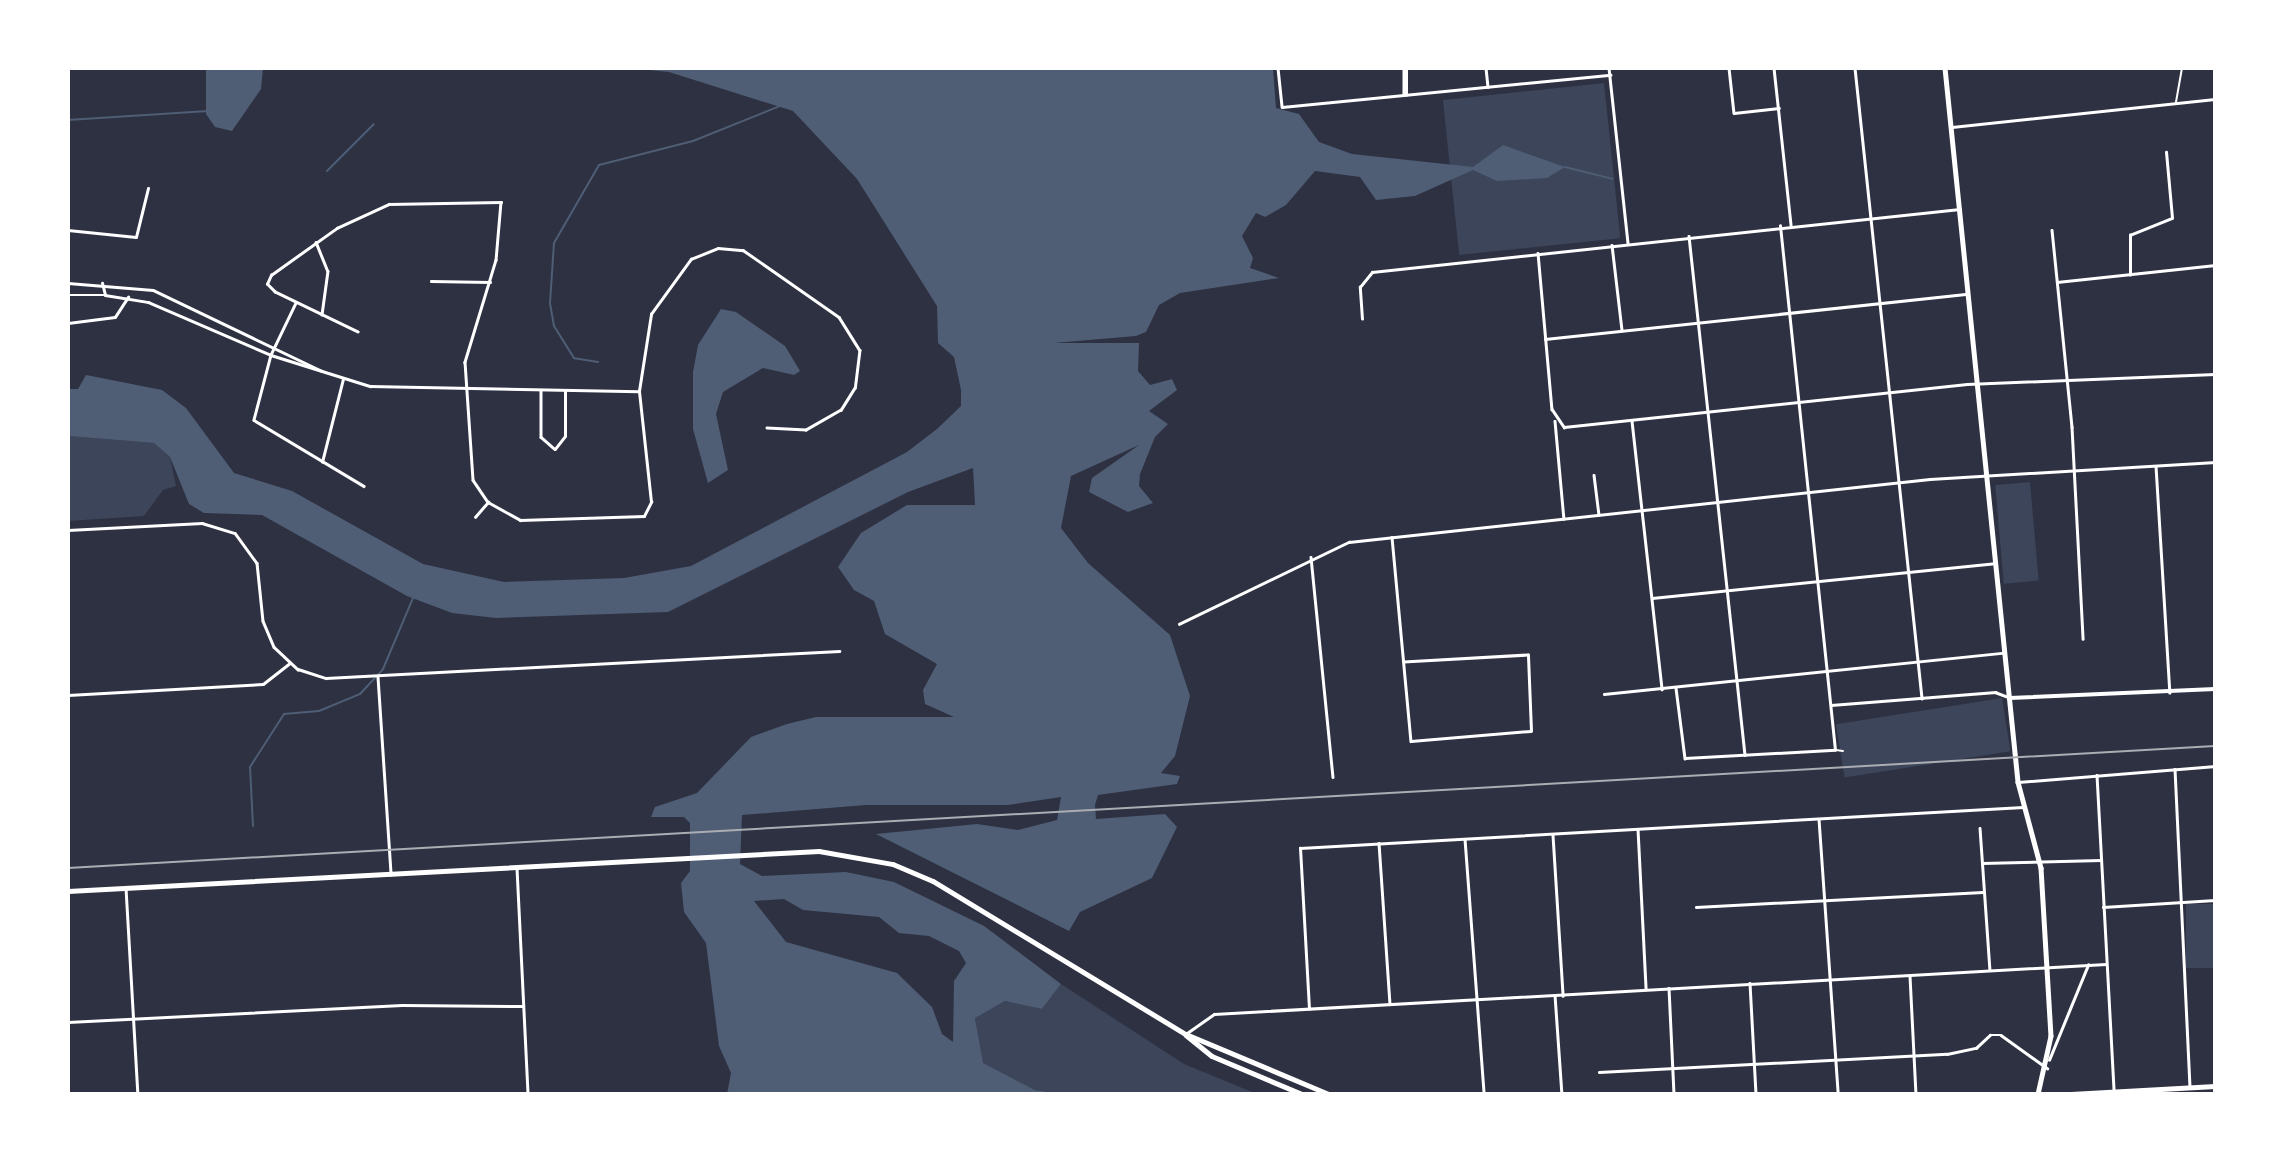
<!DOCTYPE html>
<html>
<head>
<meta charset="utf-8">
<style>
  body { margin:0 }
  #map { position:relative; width:2283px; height:1162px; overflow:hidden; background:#2d3142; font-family:"Alegreya Sans",sans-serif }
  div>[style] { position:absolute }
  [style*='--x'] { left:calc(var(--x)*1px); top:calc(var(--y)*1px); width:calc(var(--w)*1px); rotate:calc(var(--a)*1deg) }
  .green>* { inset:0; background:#3c4559; transform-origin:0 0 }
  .water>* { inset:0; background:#4f5d75 }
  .stream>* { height:2px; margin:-1px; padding:0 1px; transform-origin:1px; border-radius:1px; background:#4f5d75 }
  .service>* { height:2px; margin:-1px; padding:0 1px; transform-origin:1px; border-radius:1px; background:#fff }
  .minor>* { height:2.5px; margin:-1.25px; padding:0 1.25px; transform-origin:1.25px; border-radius:1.25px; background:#fff }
  .tertiary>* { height:3.5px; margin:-1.75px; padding:0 1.75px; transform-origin:1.75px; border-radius:1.75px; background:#fff }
  .primary>* { height:4.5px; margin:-2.25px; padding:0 2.25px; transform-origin:2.25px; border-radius:2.25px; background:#fff }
  .rail>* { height:2px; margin:-1px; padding:0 1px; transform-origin:1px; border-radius:1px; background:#abadb3 }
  span { translate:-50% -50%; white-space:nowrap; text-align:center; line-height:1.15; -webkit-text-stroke:6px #fff; paint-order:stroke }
  .frame { position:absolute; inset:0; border:70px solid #fff; pointer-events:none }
</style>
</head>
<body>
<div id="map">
  <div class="green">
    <div style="left:1604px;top:83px;width:156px;height:162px;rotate:84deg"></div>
    <div style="clip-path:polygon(68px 436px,154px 443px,170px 457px,176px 486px,163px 490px,144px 516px,68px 521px)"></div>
    <div style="left:2030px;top:482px;width:99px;height:35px;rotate:85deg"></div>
    <div style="left:2002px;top:698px;width:54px;height:168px;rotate:81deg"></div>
    <div style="left:2215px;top:904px;width:64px;height:29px;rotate:90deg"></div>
    <div style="clip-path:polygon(1061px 984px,1184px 1064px,1257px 1094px,1059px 1094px,1035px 1090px,982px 1064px,975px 1017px,1005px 1001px,1042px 1009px)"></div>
  </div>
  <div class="water">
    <div style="clip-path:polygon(206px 68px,263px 68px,261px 89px,232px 131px,215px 127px,206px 114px)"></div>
    <div style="clip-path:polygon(evenodd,628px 68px,1273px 68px,1276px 108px,1299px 114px,1319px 142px,1352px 154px,1473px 167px,1503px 145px,1565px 167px,1547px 178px,1497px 181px,1473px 170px,1415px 196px,1376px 200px,1360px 177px,1315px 171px,1286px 205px,1265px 217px,1256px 213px,1242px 236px,1253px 258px,1250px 268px,1279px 278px,1180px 293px,1159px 305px,1146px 332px,1136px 336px,1054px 343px,1139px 343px,1138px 371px,1150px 385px,1172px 379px,1177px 390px,1149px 411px,1168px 424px,1155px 437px,1140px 474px,1139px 486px,1153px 503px,1128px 512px,1089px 492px,1092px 478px,1139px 445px,1071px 476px,1061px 528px,1088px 563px,1170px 635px,1190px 696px,1175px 756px,1161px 773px,1180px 776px,1177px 784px,1098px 795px,1095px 805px,1096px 819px,1165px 814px,1177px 827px,1152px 878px,1080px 912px,1069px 931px,876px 834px,977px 824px,1018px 830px,1057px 820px,1061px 797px,1008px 805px,866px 805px,742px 815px,740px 864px,762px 876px,846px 872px,894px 882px,984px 926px,1061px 984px,1042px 1009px,1005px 1001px,975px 1018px,983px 1063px,1035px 1090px,1059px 1094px,727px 1094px,731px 1073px,719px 1046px,706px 943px,684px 912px,681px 883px,690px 871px,690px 823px,684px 817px,651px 817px,655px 807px,697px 793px,751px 737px,787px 724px,816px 717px,954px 717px,925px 704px,923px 690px,937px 664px,885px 634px,874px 601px,854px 590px,838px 567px,861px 533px,907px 505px,975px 505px,973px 468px,908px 492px,668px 612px,496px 618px,452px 613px,407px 596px,262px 515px,204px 513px,189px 504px,170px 457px,154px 443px,68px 436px,68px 389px,78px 389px,86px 375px,162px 390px,186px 408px,234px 473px,292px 491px,423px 564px,504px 582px,624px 578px,691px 566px,907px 452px,937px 429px,961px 406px,961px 390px,954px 357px,938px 343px,937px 306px,857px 179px,793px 111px,669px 72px,628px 68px,784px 899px,803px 910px,879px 917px,899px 933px,929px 936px,959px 951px,966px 963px,954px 981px,953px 1042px,942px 1034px,932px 1007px,897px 973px,786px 942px,754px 901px,784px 899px)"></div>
    <div style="clip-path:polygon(721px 309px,736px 312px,785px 346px,800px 371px,794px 375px,763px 368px,723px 392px,716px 414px,728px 470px,708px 483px,693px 429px,693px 372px,698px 345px)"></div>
  </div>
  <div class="stream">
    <div style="--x:68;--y:120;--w:140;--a:-3.7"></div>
    <div style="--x:1565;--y:167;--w:49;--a:14"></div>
    <div style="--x:327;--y:171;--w:66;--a:-45"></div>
    <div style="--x:598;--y:362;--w:24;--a:-171"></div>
    <div style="--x:574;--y:358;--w:38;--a:-122"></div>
    <div style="--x:554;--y:326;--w:23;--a:-100"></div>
    <div style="--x:550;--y:303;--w:60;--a:-86.2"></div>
    <div style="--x:554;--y:243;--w:90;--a:-60"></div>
    <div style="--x:599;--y:165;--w:97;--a:-14.3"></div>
    <div style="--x:693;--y:141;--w:94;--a:-21.9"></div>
    <div style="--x:253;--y:826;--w:59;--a:-92.9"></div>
    <div style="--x:250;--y:767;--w:63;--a:-57.3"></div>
    <div style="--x:284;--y:714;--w:35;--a:-5"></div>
    <div style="--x:319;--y:711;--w:44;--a:-22.5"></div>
    <div style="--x:360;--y:694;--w:34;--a:-47"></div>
    <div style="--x:383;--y:669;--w:77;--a:-67.1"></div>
  </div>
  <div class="service">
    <div style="--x:2176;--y:102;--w:35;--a:-80"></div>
    <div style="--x:1836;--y:750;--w:7;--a:8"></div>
  </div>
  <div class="minor">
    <div style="--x:1278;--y:68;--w:39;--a:84"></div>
    <div style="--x:1282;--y:107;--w:330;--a:-5.6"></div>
    <div style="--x:1404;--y:68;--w:26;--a:90"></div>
    <div style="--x:1486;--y:68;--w:19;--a:84"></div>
    <div style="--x:1609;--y:68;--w:176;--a:83.8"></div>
    <div style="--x:1729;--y:68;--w:45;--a:83.7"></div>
    <div style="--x:1734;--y:113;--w:45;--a:-6.3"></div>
    <div style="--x:1774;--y:68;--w:158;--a:83.8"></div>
    <div style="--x:1855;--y:68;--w:634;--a:83.93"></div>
    <div style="--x:1406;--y:95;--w:27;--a:-90"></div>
    <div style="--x:1952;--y:127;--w:264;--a:-6.1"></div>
    <div style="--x:68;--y:230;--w:68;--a:5.9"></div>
    <div style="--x:136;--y:237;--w:50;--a:-76.2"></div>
    <div style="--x:2052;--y:230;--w:198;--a:84.2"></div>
    <div style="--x:2072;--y:427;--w:212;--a:87"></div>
    <div style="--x:1689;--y:236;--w:522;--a:83.84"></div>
    <div style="--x:316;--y:242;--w:31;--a:68"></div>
    <div style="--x:328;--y:271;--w:44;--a:97.8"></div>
    <div style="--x:1612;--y:245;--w:86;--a:83.3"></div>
    <div style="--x:1538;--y:253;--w:157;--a:84.9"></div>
    <div style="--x:1552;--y:409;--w:22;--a:56"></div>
    <div style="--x:1564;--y:427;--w:405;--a:-6.1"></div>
    <div style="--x:1967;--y:384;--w:248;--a:-2.3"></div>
    <div style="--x:2130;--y:275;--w:40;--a:-90"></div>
    <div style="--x:2130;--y:235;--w:45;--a:-22"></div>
    <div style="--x:2172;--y:218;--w:66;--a:-95.2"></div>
    <div style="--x:431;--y:281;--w:59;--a:1"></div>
    <div style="--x:2057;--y:282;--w:159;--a:-6.1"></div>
    <div style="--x:68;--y:283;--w:85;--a:4.7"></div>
    <div style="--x:153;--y:290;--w:187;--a:25.6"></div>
    <div style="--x:68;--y:295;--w:37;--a:0"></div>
    <div style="--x:105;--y:295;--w:12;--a:-104"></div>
    <div style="--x:105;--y:295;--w:44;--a:9.2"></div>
    <div style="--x:148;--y:302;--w:134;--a:23.3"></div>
    <div style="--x:271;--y:355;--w:104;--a:17.4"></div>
    <div style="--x:370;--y:386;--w:268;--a:1.1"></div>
    <div style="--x:296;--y:303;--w:58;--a:115.7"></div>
    <div style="--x:271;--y:355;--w:67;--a:104.7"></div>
    <div style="--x:254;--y:420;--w:128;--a:31"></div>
    <div style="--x:1362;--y:319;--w:32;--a:-94"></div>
    <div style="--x:1360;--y:287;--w:19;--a:-51"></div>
    <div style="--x:1372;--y:272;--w:591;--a:-6.12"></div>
    <div style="--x:68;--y:323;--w:47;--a:-7.3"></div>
    <div style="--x:115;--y:317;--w:24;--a:-57"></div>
    <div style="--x:358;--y:332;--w:92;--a:-154.3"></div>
    <div style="--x:275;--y:292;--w:11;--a:-135"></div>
    <div style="--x:267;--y:284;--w:10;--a:-66"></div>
    <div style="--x:271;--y:275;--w:81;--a:-35.5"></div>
    <div style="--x:337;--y:228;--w:57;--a:-24.8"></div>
    <div style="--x:389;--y:204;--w:112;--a:-1"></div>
    <div style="--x:501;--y:202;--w:58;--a:94.9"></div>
    <div style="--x:496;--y:260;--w:107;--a:106.9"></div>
    <div style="--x:465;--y:362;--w:118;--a:86.1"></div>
    <div style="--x:473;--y:480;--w:27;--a:56"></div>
    <div style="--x:488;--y:502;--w:37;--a:29"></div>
    <div style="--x:520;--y:520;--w:124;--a:-1.8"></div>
    <div style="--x:644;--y:516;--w:16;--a:-63"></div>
    <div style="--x:651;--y:502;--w:112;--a:-96.2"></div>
    <div style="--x:639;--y:391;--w:78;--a:-81.1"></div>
    <div style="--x:651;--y:314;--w:68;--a:-54"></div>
    <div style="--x:691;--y:259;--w:29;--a:-22"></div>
    <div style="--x:718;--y:248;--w:25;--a:5"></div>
    <div style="--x:743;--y:250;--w:117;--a:34.9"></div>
    <div style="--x:839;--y:317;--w:39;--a:58"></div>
    <div style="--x:860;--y:350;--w:38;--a:97"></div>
    <div style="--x:855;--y:388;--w:26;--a:122"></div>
    <div style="--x:841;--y:410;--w:40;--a:150.3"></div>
    <div style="--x:806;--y:430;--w:39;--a:-177"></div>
    <div style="--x:1545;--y:339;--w:425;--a:-6.1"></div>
    <div style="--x:541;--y:390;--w:47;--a:90"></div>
    <div style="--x:541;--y:437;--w:18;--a:41"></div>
    <div style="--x:555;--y:449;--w:16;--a:-52"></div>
    <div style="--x:565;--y:436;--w:45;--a:-90"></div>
    <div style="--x:1555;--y:421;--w:98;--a:84.8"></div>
    <div style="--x:1632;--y:421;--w:270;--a:83.6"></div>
    <div style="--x:322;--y:462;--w:86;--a:-75.8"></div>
    <div style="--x:2156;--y:466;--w:227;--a:86.5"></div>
    <div style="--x:1594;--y:475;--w:40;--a:82.9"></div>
    <div style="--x:475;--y:517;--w:20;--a:-49"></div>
    <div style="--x:68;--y:530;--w:134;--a:-3"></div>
    <div style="--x:202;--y:523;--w:34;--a:17"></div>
    <div style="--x:235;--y:533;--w:37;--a:54"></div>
    <div style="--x:257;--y:563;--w:58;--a:84.1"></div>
    <div style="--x:263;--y:621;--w:28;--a:67"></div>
    <div style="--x:274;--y:647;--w:33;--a:43"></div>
    <div style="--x:298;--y:669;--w:29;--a:18"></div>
    <div style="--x:326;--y:678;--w:514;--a:-3.01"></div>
    <div style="--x:1392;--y:537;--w:205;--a:84.7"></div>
    <div style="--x:1411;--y:741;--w:120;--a:-4.8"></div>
    <div style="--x:1531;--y:731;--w:76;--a:-92.3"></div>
    <div style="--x:1528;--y:655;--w:124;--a:176.8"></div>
    <div style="--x:1311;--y:557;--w:221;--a:84.3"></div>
    <div style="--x:1652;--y:598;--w:344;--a:-5.8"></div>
    <div style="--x:1179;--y:624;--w:189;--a:-25.8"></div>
    <div style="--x:1349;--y:542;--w:584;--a:-6.19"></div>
    <div style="--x:1930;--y:479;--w:286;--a:-3.4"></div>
    <div style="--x:378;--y:677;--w:198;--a:86.2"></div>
    <div style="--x:1676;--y:688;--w:71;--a:82.7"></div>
    <div style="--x:1685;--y:758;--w:150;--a:-3.1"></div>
    <div style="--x:1835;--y:750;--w:527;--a:-95.99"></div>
    <div style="--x:1604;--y:694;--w:402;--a:-5.9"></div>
    <div style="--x:68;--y:695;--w:195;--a:-3.2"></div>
    <div style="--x:263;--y:684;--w:34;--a:-38"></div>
    <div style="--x:1831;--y:705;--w:165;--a:-4.5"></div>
    <div style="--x:1995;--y:692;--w:14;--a:21"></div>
    <div style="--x:2175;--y:769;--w:317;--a:87.3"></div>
    <div style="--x:2097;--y:775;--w:315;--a:86.9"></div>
    <div style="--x:2018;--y:782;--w:198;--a:-4.6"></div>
    <div style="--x:1819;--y:819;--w:276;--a:86"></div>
    <div style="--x:1980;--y:828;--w:142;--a:86"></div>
    <div style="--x:1638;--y:829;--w:160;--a:87.1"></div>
    <div style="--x:1553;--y:835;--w:161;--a:86.4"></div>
    <div style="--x:1465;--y:839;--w:256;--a:85.7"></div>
    <div style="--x:1379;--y:843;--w:161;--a:86.1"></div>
    <div style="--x:1982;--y:863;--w:119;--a:-1.4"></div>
    <div style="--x:517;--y:868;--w:226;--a:87.2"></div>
    <div style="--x:126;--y:888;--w:206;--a:86.7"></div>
    <div style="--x:1696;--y:907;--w:287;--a:-3"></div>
    <div style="--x:2103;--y:907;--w:112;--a:-3.6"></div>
    <div style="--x:1910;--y:976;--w:118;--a:87.1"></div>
    <div style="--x:1750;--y:983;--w:111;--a:86.9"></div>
    <div style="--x:1669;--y:988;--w:106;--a:87.3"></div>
    <div style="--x:1555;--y:995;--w:99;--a:86"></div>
    <div style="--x:1309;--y:1009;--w:161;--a:-93.2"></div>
    <div style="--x:1300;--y:848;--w:724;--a:-3.25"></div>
    <div style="--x:68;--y:1022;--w:334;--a:-2.9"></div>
    <div style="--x:402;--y:1005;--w:121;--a:0.5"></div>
    <div style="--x:1187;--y:1033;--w:33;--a:-35"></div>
    <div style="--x:1214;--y:1014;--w:893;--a:-3.21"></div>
    <div style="--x:2049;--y:1060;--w:103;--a:-67.7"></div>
    <div style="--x:1599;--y:1072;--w:348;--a:-3"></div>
    <div style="--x:1947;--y:1054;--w:30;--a:-12"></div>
    <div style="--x:1976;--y:1048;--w:19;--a:-43"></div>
    <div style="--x:1990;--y:1035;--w:11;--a:0"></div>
    <div style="--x:2001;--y:1035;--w:57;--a:35.7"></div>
  </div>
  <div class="tertiary">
    <div style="--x:2010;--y:698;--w:205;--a:-2.5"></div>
  </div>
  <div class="primary">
    <div style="--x:1945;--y:68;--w:718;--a:84.16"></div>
    <div style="--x:2018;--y:782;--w:89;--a:75"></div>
    <div style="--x:2041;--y:868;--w:168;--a:86.6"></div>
    <div style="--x:2051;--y:1036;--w:59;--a:102.6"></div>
    <div style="--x:68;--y:891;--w:752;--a:-3.05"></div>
    <div style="--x:819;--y:851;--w:75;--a:10"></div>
    <div style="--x:893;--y:864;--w:43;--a:23"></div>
    <div style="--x:933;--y:881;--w:296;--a:31.2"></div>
    <div style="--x:1186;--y:1034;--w:155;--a:22.8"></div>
    <div style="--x:1186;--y:1035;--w:33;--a:39"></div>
    <div style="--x:1212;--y:1056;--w:98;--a:22.9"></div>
    <div style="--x:2071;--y:1094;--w:144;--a:-3.2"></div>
  </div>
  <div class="rail">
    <div style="--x:68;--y:868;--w:2150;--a:-3.25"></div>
  </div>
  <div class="frame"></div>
</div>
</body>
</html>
